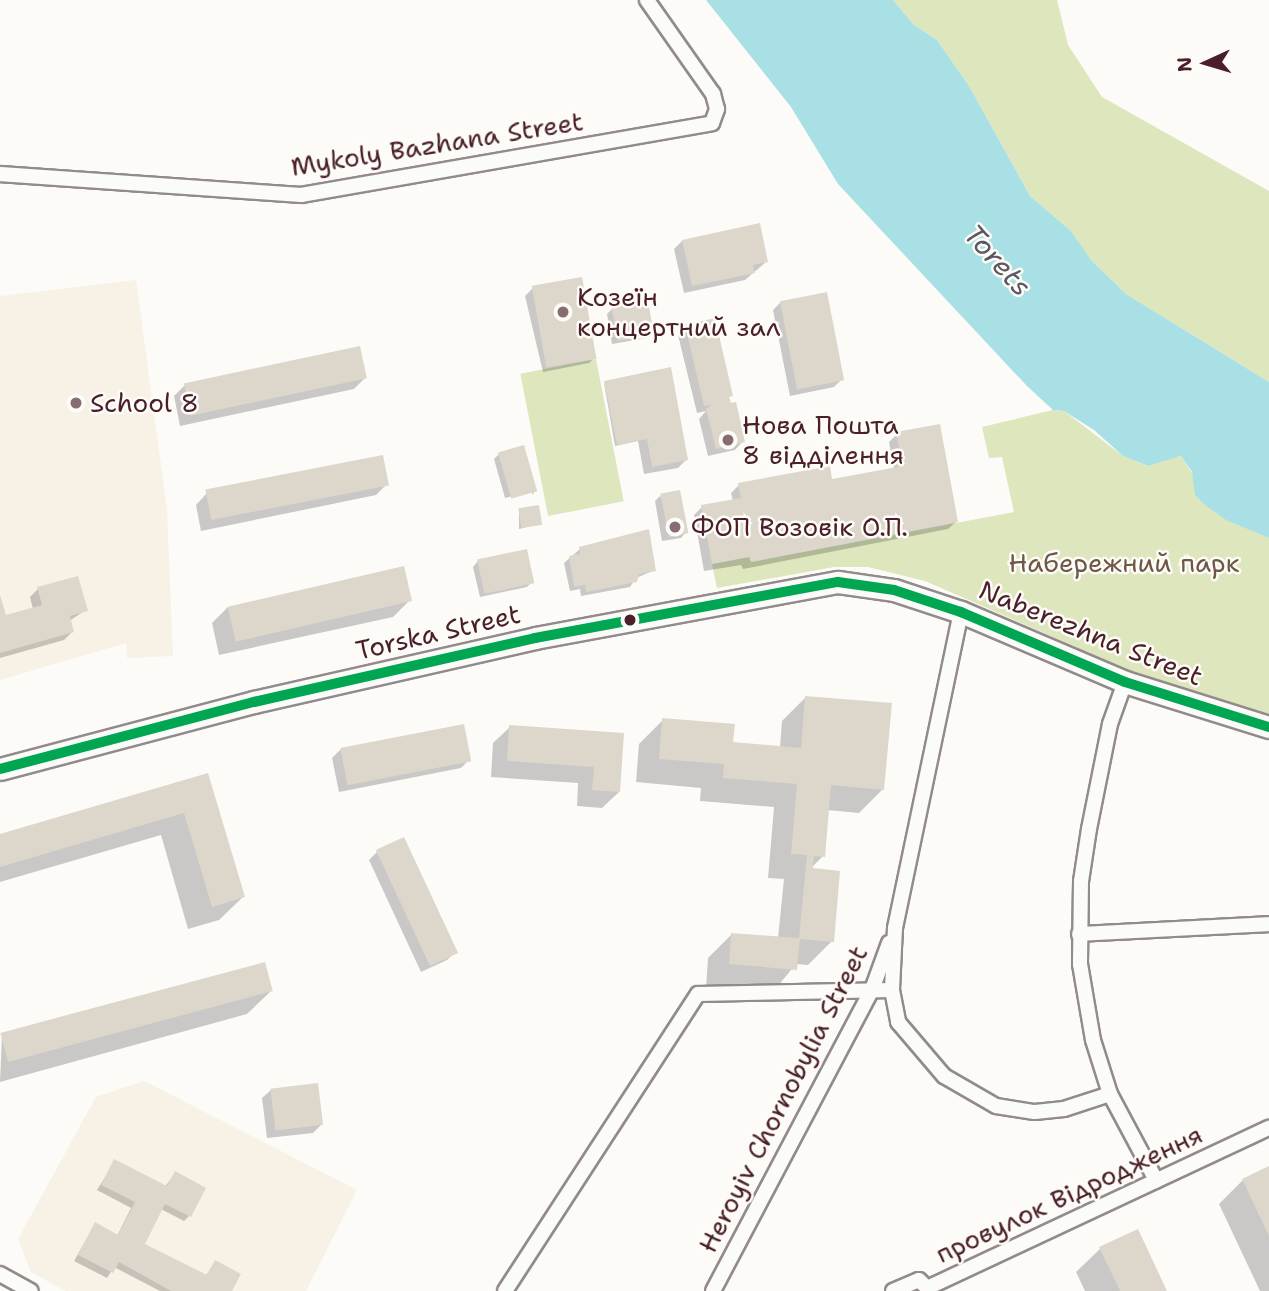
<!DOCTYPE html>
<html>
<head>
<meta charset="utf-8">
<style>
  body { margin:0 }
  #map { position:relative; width:1269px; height:1291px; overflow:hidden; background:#fcfbf8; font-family:"Shantell Sans",sans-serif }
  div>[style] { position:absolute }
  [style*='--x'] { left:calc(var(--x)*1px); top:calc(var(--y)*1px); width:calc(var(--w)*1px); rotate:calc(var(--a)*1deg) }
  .built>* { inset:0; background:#f7f1e6 }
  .green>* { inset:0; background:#dde6bc; transform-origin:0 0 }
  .water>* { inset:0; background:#a8e0e6 }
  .shadow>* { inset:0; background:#0003 }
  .building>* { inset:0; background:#dcd6cb; transform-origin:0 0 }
  .roads { filter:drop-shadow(2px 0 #928a8b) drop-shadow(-2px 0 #928a8b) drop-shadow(0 2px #928a8b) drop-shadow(0 -2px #928a8b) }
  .minor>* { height:14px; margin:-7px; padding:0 7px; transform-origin:7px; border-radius:7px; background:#fbfbf9 }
  .secondary>* { height:21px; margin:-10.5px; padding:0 10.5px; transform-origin:10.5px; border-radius:10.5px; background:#fbfbf9 }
  .bus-1>* { height:10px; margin:-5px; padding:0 5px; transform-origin:5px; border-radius:5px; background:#00a651 }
  .dots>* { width:19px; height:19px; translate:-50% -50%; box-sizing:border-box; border:4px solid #fdfcf7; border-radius:50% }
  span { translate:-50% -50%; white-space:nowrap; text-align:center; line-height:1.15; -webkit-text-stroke:5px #fdfcf7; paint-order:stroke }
  .street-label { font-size:26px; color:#4a1f2b }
  .poi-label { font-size:26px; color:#4a1f2b }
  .left { translate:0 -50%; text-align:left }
  .park-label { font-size:26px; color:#6e5648 }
  .water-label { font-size:28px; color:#5b5661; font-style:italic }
  .north { position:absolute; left:1171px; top:28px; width:70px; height:70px; -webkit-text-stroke:5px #fdfcf7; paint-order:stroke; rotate:266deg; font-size:19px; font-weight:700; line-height:28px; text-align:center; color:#4a1f2b }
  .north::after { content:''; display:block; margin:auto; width:24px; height:32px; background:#4a1f2b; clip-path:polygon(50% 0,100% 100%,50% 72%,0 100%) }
</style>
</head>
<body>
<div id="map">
  <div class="built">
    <div style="clip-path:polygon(136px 280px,167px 510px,173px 656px,127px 658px,126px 643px,0 680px,0 296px)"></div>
    <div style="clip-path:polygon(144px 1081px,357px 1190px,306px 1291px,66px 1291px,31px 1272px,18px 1239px,96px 1097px)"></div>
  </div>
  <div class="green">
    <div style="clip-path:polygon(893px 0,1057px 0,1068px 45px,1102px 97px,1269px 191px,1269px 382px,1126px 294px,1089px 258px,1071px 231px,1030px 196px,969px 86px,937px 40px,914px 25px)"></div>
    <div style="left:596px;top:359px;width:145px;height:77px;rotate:79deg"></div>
    <div style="clip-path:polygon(1053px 410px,1064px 411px,1123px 456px,1147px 466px,1181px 456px,1218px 514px,1269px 538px,1269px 718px,1170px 688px,925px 581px,868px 567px,834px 567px,717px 588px,712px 564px,749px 557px,752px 562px,1014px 512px,1002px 457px,989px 458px,982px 427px)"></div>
  </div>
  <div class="water">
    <div style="clip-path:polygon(706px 0,893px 0,914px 25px,937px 40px,969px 86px,1030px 196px,1071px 231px,1091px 260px,1126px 294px,1269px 382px,1269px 538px,1226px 520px,1205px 505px,1195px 495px,1192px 472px,1181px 456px,1148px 466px,1123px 456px,1094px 430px,1064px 411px,1053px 410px,1027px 386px,838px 184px,791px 107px)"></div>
  </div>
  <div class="shadow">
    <div style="clip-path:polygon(682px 241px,766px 262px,745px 280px,684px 293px,674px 249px)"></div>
    <div style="clip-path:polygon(533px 288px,594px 358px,589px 363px,543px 372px,525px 296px)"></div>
    <div style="clip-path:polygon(781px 302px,842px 379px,834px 387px,790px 396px,773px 310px)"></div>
    <div style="clip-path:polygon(612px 309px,652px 333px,647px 338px,612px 344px,607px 314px)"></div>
    <div style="clip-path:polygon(686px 326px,731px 395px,728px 399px,743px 441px,735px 450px,708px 456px,699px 419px,706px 411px,697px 413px,678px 335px)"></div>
    <div style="clip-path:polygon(365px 378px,354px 389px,180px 426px,174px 396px,185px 385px)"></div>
    <div style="clip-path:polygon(604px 383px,686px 460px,678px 468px,644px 474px,638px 441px,615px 446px)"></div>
    <div style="clip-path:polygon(897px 434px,957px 521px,948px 529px,743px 569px,741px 565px,704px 571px,694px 515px,702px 507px,733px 501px,731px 493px,739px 485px,831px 481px,894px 469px,889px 442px)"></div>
    <div style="clip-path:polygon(499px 454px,535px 491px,532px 495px,532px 491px,505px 498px,494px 459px)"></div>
    <div style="clip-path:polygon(387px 484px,376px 495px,201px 531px,196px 505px,207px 493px)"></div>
    <div style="clip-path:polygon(660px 496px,686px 532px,681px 538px,662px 541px,655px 501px)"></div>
    <div style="clip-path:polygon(519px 510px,540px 524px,519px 529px)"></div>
    <div style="clip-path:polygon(580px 549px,655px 570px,636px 578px,630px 587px,581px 596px,580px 589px,570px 591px,564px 563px)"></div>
    <div style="clip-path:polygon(478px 561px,532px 582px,527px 587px,480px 597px,473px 567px)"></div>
    <div style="clip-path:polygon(38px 589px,86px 610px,69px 621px,72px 632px,64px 640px,0 658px,0 599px,5px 617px,33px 609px,30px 597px)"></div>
    <div style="clip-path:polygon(410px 600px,393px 617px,219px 655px,212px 623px,228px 607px)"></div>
    <div style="clip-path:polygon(806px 697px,883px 789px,859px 813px,827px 810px,823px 856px,809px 870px,832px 941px,808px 965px,796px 964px,772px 993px,706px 988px,708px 958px,732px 934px,778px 938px,784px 879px,768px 878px,774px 807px,700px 801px,701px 788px,636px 782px,639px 744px,663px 720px,731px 743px,780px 747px,782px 721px)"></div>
    <div style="clip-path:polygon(510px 727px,622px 735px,619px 792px,602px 808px,577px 806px,578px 783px,491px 777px,493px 743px)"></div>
    <div style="clip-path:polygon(340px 750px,469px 760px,461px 768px,339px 792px,332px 758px)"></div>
    <div style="clip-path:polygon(207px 776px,243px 897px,219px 920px,188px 929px,161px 835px,0 882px,0 836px)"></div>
    <div style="clip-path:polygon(377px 852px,455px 952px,447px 960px,421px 972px,369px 860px)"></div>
    <div style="clip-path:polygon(271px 991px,247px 1014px,0 1082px,2px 1035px)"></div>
    <div style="clip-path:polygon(271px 1090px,321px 1125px,313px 1133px,267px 1138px,262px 1098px)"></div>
    <div style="clip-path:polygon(115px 1161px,165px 1187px,175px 1173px,189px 1216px,184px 1221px,161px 1209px,143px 1244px,205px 1277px,215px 1262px,230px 1291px,160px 1291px,114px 1267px,107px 1278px,74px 1261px,95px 1224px,117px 1236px,131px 1208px,97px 1190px)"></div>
    <div style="clip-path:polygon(1269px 1168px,1269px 1291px,1260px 1291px,1219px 1204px,1243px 1180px)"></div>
    <div style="clip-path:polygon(1100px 1249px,1165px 1291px,1085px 1291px,1076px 1272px)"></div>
  </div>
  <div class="building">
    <div style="clip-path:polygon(760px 223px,768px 262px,753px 265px,755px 273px,692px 286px,682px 240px)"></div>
    <div style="left:582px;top:277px;width:83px;height:51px;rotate:80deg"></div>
    <div style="left:827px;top:292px;width:90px;height:48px;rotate:79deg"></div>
    <div style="left:648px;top:301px;width:34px;height:37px;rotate:80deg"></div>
    <div style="clip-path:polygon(715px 318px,733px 396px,729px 397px,731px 403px,736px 402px,745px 442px,716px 449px,706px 409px,711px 405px,704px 406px,685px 325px)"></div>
    <div style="left:360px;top:346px;width:33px;height:180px;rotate:78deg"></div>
    <div style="clip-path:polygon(671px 367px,688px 460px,652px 467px,647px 439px,617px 445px,604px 381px)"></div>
    <div style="clip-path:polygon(940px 424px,958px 522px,751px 562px,749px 557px,712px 564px,701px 505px,741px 498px,738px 483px,830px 466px,832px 479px,903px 466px,896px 432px)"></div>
    <div style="left:524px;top:445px;width:48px;height:27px;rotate:74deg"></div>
    <div style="left:383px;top:455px;width:31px;height:181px;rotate:79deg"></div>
    <div style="left:680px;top:490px;width:44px;height:20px;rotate:79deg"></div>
    <div style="left:539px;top:505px;width:20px;height:21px;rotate:81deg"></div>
    <div style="clip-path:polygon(649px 529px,656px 571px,639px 574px,637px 582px,586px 592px,585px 585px,574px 587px,569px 556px,580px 554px,579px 547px)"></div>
    <div style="left:527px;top:549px;width:35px;height:51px;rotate:78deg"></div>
    <div style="left:404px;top:566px;width:36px;height:181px;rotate:77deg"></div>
    <div style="clip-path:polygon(78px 576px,88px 611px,70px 616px,74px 632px,0 653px,0 595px,6px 615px,42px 605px,37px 587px)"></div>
    <div style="clip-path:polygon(805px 696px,892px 703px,884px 790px,831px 785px,825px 857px,814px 856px,813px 868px,840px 871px,834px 942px,800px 939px,797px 970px,729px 964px,731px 933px,799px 938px,807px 855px,791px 854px,797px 784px,723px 778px,724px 764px,659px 759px,662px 718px,735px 724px,733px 742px,801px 748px)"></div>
    <div style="left:464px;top:724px;width:38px;height:126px;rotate:79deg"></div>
    <div style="clip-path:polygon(509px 725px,624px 733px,620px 792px,592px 790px,594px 767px,507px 761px)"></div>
    <div style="clip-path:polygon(208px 773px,245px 897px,212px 907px,184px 813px,0 867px,0 834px)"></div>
    <div style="left:404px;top:837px;width:128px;height:31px;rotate:65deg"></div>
    <div style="left:265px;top:962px;width:30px;height:274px;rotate:75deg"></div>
    <div style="left:318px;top:1083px;width:42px;height:48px;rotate:83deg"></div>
    <div style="clip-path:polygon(114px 1159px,167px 1186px,175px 1171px,206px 1188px,191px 1217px,165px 1204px,145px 1244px,207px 1275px,215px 1260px,241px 1274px,232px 1291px,171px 1291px,119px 1262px,113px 1273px,78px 1255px,95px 1222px,118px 1235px,135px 1202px,101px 1185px)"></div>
    <div style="clip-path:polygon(1269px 1166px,1269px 1236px,1242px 1179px)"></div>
    <div style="clip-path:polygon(1138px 1229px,1167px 1291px,1120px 1291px,1099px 1247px)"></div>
  </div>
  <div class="roads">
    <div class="minor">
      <div style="--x:0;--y:174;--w:302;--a:4"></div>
      <div style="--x:301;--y:195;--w:417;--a:-9.9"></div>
      <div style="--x:712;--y:123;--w:15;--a:-70"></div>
      <div style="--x:717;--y:109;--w:16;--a:-105"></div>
      <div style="--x:713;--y:94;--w:115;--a:-125.1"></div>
      <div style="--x:961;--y:612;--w:323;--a:101.8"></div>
      <div style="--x:895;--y:928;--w:62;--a:92.8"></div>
      <div style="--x:892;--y:990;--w:33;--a:79"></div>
      <div style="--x:898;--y:1022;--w:71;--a:49.6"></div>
      <div style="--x:944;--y:1076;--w:60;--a:30"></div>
      <div style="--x:996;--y:1106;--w:39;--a:9"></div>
      <div style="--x:1035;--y:1112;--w:29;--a:-6"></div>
      <div style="--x:1064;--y:1109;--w:48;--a:-18.1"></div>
      <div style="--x:1125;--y:682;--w:45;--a:109.7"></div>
      <div style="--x:1110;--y:724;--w:107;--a:101.3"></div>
      <div style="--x:1089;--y:829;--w:53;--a:98.7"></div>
      <div style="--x:1081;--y:881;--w:83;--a:90.7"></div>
      <div style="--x:1080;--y:964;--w:77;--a:80.3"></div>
      <div style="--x:1093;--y:1040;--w:57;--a:72.5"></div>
      <div style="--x:1110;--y:1094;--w:98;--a:61.9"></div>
      <div style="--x:1079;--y:934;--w:190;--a:-3"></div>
      <div style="--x:0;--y:1274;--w:35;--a:29"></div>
      <div style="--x:505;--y:1291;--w:354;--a:-57"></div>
      <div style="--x:698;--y:994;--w:194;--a:-1.2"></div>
      <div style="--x:713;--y:1291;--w:344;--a:-62.2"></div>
      <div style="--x:873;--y:987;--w:47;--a:-70"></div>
      <div style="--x:893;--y:1291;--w:28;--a:-23"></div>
      <div style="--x:919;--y:1280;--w:11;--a:45"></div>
      <div style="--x:927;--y:1288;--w:378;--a:-25.1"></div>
    </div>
    <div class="secondary">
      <div style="--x:0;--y:769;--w:263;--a:-14.8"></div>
      <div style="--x:254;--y:702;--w:288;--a:-12.8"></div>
      <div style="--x:535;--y:638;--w:308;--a:-10.5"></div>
      <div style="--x:838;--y:582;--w:57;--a:8.1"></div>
      <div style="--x:894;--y:590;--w:71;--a:18.2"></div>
      <div style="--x:961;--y:612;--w:178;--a:23.1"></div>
      <div style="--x:1125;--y:682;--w:151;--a:17.4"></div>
    </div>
  </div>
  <div class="bus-1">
    <div style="--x:0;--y:769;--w:263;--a:-14.8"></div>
    <div style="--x:254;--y:702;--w:288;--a:-12.8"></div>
    <div style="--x:535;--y:638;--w:308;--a:-10.5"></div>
    <div style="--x:838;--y:582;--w:57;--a:8.1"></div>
    <div style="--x:894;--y:590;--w:71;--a:18.2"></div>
    <div style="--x:961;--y:612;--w:178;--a:23.1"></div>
    <div style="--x:1125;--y:682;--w:151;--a:17.4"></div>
  </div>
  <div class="dots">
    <div style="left:563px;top:312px;background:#886c73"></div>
    <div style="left:76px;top:403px;background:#886c73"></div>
    <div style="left:728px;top:440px;background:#886c73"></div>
    <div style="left:675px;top:527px;background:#886c73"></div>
    <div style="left:630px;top:620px;background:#4a1f2b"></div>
  </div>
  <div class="street-label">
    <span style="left:437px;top:144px;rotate:-9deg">Mykoly Bazhana Street</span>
    <span style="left:438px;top:632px;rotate:-13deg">Torska Street</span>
    <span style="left:1091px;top:633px;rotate:22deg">Naberezhna Street</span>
    <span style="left:783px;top:1099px;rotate:-63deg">Heroyiv Chornobylia Street</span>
    <span style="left:1069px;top:1194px;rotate:-25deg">провулок Відродження</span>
  </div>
  <div class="poi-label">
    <span class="left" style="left:577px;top:312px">Козеїн<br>концертний зал</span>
    <span class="left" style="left:90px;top:403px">School 8</span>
    <span class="left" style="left:742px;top:440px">Нова Пошта<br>8 відділення</span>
    <span class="left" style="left:691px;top:527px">ФОП Возовік О.П.</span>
  </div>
  <div class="park-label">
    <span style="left:1124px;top:563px">Набережний парк</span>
  </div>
  <div class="water-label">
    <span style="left:998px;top:260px;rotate:48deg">Torets</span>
  </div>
  <div class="north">N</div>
</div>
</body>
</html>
